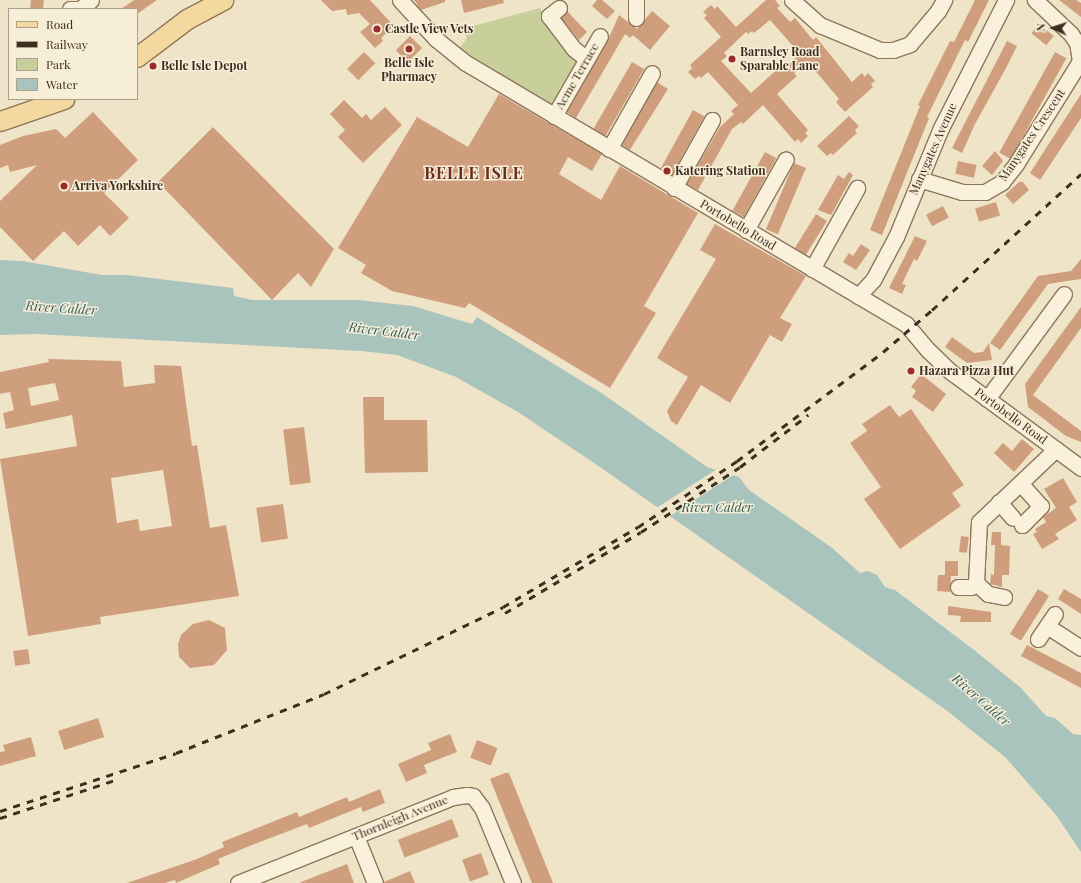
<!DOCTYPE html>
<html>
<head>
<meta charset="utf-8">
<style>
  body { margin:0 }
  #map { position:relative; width:1081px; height:883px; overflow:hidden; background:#f0e4c8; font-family:"Playfair Display",serif }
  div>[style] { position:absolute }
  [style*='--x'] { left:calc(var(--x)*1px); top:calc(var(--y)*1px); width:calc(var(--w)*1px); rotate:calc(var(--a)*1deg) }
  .green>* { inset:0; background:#c9cf9b }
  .water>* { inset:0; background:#a9c4bc }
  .pier>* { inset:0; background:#f0e4c8 }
  .building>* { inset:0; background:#cf9f7d; transform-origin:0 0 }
  .roads { filter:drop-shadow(1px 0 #8d765c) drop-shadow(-1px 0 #8d765c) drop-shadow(0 1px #8d765c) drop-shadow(0 -1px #8d765c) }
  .minor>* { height:15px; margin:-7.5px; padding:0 7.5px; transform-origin:7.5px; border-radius:7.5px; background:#faf1dc }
  .major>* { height:19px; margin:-9.5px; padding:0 9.5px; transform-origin:9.5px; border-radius:9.5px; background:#f3d9a0 }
  .rail>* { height:3px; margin-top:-1.5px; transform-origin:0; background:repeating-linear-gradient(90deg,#3d2e20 0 7px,transparent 0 14px) }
  .dots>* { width:11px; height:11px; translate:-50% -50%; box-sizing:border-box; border:2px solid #f7eed8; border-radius:50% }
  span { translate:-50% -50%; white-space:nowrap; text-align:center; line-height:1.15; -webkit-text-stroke:3px #f7eed8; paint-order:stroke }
  .poi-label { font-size:12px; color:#3d2e20; font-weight:700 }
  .left { translate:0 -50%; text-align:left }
  .street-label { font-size:12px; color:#3d2e20 }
  .water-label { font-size:13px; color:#2f5d5a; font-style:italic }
  .district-label { font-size:16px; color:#6b2e1e; font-weight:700; letter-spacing:1px }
  .legend { position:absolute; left:8px; top:8px; width:130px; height:92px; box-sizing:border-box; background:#f7eed8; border:1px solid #ada18e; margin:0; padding:5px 7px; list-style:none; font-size:12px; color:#3d2e20 }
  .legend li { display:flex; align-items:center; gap:8px; height:20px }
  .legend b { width:20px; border:1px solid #ada18e }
  .north { position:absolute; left:1033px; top:8px; width:40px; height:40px; -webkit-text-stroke:3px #f7eed8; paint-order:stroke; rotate:273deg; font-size:11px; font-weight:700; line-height:16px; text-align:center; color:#3d2e20 }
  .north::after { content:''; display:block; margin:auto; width:14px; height:18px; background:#3d2e20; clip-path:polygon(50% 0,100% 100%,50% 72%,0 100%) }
</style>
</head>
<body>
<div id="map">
  <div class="green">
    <div style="clip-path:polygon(540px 8px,548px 25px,577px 60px,551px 105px,459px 49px,467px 38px,462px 29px)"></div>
  </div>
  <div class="water">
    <div style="clip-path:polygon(0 260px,22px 261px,102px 275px,127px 275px,233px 288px,234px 296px,252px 300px,357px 300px,413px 306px,472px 324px,477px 317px,603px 394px,707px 467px,739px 477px,749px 490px,831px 547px,860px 573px,868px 571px,877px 575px,885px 587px,895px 590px,974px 650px,1021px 688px,1046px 716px,1055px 718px,1073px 734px,1081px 735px,1081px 852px,1056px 815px,1005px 757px,946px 710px,600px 467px,518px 412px,456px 377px,397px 355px,361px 351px,35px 334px,0 335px)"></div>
  </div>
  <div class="pier">
    <div style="clip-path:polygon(720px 467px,735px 474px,667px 518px,655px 509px)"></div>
  </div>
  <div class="building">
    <div style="clip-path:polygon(31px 0,44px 0,43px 9px,30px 9px)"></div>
    <div style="clip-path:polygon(134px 0,157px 0,137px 14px,137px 9px,121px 9px)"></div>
    <div style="clip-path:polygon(321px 0,370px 0,394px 26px,381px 38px,383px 41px,375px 48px,360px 32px,370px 24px,359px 13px,347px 15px,346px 9px,332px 11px)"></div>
    <div style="clip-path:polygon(414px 0,445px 0,445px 2px,421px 10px)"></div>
    <div style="clip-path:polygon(461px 0,503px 0,504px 3px,464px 13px)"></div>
    <div style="clip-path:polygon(597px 0,602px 0,615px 11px,607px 19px,592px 6px)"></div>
    <div style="clip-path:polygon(evenodd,766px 0,775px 0,780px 6px,777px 8px,790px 22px,795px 18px,813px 40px,816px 37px,852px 82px,862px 73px,865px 77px,868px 73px,875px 81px,871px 84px,873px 87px,845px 112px,836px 102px,839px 99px,807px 61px,794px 73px,797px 76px,777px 94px,808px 130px,805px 133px,808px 136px,801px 143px,798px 139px,795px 142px,763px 105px,743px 124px,741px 122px,732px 129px,698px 190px,687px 184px,720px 127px,734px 114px,731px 111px,738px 105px,708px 72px,701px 78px,699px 76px,695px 79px,688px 72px,692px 68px,690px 65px,721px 37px,704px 18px,707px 15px,703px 12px,711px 5px,715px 9px,717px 6px,736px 27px,766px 0,770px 20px,800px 54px,787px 66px,784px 63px,751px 93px,721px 61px,727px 56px,724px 53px,746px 32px,748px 34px,752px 31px,754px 33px,770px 20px)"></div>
    <div style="clip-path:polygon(975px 0,989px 0,968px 42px,965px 40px,927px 117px,929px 118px,882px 235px,870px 230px,920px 106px,918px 105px,950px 41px,954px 42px)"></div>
    <div style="clip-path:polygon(1059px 0,1076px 0,1081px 3px,1081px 17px)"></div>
    <div style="clip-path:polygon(567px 11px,587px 32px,579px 40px,561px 18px)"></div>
    <div style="clip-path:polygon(652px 11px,670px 26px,650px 50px,633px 35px,630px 38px,625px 34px,576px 118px,567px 112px,608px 40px,619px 15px,637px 29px)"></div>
    <div style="left:1039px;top:24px;width:19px;height:12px;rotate:39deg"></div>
    <div style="left:410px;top:36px;width:17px;height:20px;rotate:45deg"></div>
    <div style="clip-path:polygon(1007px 41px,1017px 46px,1006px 68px,975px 124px,962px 153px,952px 148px)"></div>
    <div style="left:364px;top:52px;width:16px;height:24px;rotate:45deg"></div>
    <div style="left:1055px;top:52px;width:13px;height:115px;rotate:29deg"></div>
    <div style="left:632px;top:62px;width:14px;height:77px;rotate:30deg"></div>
    <div style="left:657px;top:82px;width:13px;height:72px;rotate:32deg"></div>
    <div style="clip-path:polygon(499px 94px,602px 154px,592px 171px,568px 157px,559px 174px,601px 200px,620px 166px,698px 213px,644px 306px,656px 313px,610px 388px,469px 303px,465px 308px,392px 291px,361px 273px,366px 265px,338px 248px,417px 117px,468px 147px)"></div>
    <div style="clip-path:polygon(1081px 94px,1081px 118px,1040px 180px,1030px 173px)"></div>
    <div style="clip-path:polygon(344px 100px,362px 118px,366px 114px,371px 120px,385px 107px,402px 125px,363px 163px,338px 137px,345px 130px,330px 114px)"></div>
    <div style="left:693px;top:110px;width:13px;height:66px;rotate:29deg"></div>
    <div style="clip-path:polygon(93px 112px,138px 160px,104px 193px,129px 218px,110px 236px,100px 225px,78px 246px,64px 231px,33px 261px,0 227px,0 201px,37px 165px,10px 172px,8px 165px,0 168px,0 145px,23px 136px,56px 129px,65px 138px)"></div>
    <div style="clip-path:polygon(849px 116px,859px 126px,855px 130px,857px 133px,833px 155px,831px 153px,827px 156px,817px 146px)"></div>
    <div style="clip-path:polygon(213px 127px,334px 249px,311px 287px,298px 273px,272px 300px,158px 182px)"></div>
    <div style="clip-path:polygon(995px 151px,1003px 161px,992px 175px,982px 166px)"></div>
    <div style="left:765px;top:152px;width:13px;height:67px;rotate:29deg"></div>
    <div style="left:958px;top:161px;width:19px;height:13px;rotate:12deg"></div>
    <div style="left:794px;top:163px;width:13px;height:72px;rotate:23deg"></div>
    <div style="clip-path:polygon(849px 172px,853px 175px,831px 215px,818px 210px,838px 175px,844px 179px)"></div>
    <div style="clip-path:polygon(1019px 182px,1023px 182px,1029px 190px,1013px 204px,1005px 195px)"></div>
    <div style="left:996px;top:202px;width:14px;height:22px;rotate:73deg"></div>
    <div style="left:943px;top:206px;width:13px;height:19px;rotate:63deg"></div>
    <div style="left:816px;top:214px;width:13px;height:40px;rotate:32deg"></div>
    <div style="clip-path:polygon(715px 224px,806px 276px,780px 318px,792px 324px,782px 342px,770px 335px,730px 403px,701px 385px,677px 425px,671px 421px,667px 411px,688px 377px,657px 358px,716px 259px,700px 250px)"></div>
    <div style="clip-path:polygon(915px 236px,927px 241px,917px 261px,914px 259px,902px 284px,906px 285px,902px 294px,889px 288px)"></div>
    <div style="clip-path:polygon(861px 244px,870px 250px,856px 270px,843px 262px,849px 253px,853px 256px)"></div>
    <div style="clip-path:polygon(1081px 259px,1081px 279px,1048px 284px,1000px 350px,990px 343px,1038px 276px,1071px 271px)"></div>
    <div style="clip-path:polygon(1081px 307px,1081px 328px,1033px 395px,1081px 431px,1081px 442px,1066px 436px,1028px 407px,1025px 384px)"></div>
    <div style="clip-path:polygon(952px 337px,974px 353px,983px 352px,989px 343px,992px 360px,967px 363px,945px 347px)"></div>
    <div style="clip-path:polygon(evenodd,48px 359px,121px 361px,124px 387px,155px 383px,154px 365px,181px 366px,192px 446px,197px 445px,210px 528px,226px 525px,239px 596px,100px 617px,101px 624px,28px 636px,0 459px,77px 446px,72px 415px,6px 429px,3px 413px,14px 410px,10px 392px,0 394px,0 372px,49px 362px,48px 359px,55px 383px,59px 400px,31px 406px,28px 388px,55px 383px,48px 359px,163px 470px,172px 526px,140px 531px,138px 519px,117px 523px,111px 478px,163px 470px)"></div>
    <div style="clip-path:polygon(921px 374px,946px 394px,933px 412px,912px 397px,916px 391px,911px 387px)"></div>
    <div style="clip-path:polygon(363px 397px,384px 397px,384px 420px,427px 420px,428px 472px,365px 473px)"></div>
    <div style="clip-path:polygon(890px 405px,899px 417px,911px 409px,964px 485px,952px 493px,961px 506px,900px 549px,864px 499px,881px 487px,850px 443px,867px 431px,862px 424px)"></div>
    <div style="left:304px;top:427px;width:56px;height:21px;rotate:83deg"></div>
    <div style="clip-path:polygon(1022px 439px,1034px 449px,1014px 472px,994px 453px,1003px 443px,1012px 451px)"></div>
    <div style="clip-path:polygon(1063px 478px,1077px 502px,1069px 507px,1077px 520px,1055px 534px,1059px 539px,1042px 549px,1033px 534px,1037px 532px,1035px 529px,1046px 522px,1043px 517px,1056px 508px,1044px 489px)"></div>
    <div style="left:283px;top:504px;width:35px;height:27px;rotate:82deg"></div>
    <div style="clip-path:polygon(992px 532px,1001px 532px,1001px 545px,1010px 546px,1009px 575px,1002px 575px,1002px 587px,990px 584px,991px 574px,994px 575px,995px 545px,991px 545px)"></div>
    <div style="left:961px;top:536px;width:8px;height:16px;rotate:7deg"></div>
    <div style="clip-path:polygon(945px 561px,958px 561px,958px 576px,951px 576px,950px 592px,937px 591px,938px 575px,945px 575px)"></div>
    <div style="left:1038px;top:589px;width:13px;height:53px;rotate:32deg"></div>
    <div style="clip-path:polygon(1064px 589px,1081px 599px,1081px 614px,1058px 599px)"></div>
    <div style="clip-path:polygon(948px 606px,991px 612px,991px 622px,960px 622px,961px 616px,948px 615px)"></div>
    <div style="clip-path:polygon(209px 620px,225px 628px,227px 650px,214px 665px,190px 668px,179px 657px,178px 644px,181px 635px,193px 624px)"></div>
    <div style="clip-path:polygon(1027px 645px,1081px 673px,1081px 688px,1021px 656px)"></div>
    <div style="left:28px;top:649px;width:15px;height:15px;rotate:82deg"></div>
    <div style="left:98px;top:718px;width:20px;height:42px;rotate:72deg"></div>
    <div style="clip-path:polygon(450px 734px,457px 752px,424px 765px,427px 773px,406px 782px,398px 764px,431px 750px,428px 743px)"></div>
    <div style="clip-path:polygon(31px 737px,36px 756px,0 766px,0 752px,5px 751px,3px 745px)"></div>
    <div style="left:477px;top:740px;width:22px;height:19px;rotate:21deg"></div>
    <div style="clip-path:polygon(505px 773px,509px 773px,553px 883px,532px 883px,490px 779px)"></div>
    <div style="clip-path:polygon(380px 789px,385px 803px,363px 812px,361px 807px,309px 828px,307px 824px,252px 845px,218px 859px,220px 864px,176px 883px,175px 880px,165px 883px,127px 883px,197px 859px,224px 847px,222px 842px,297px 812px,299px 817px,347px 797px,349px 802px)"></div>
    <div style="left:452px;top:819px;width:19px;height:58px;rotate:69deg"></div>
    <div style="left:481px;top:853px;width:23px;height:20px;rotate:70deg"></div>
    <div style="clip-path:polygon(347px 864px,354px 883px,301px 883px,301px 882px)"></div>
    <div style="clip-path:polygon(410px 871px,415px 883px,384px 883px,384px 882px)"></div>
  </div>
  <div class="roads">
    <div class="minor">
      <div style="--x:400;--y:0;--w:53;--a:47.3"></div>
      <div style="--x:436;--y:39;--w:38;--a:39"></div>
      <div style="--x:466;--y:63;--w:512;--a:30.68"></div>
      <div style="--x:906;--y:324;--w:35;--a:50"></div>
      <div style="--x:929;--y:351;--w:30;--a:44"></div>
      <div style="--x:951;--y:372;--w:162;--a:36.4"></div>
      <div style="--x:636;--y:0;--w:18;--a:90"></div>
      <div style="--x:792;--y:0;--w:38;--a:42"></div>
      <div style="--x:820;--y:25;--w:65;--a:22.6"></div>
      <div style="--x:880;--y:50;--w:13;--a:0"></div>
      <div style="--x:893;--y:50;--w:18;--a:-19"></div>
      <div style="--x:910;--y:44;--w:43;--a:-49.7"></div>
      <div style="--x:938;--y:11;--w:13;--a:-61"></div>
      <div style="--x:559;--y:8;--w:13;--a:141"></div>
      <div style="--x:549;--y:16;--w:41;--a:52.9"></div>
      <div style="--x:574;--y:49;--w:16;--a:38"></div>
      <div style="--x:70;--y:9;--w:10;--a:0"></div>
      <div style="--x:80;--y:9;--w:14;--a:-39"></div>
      <div style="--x:554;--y:116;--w:92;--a:-60.1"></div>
      <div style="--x:609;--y:149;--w:87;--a:-60.5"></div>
      <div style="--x:919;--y:179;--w:45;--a:16.8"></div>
      <div style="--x:962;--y:192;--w:23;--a:0"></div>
      <div style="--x:985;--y:192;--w:20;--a:-30"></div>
      <div style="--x:1002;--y:182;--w:23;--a:-52"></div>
      <div style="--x:1016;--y:164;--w:121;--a:-58.1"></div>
      <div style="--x:1080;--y:61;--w:18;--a:-99"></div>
      <div style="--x:1077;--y:43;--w:11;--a:-124"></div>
      <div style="--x:1071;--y:34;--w:50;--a:-136.6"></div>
      <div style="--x:674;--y:188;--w:78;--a:-60.8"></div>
      <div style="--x:746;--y:230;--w:81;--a:-60.6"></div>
      <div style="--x:812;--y:269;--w:93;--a:-60.9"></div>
      <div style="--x:858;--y:296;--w:22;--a:-47"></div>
      <div style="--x:873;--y:280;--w:49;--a:-61.9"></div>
      <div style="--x:896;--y:237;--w:118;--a:-67.6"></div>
      <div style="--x:941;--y:128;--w:144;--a:-63.1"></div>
      <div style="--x:987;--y:399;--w:130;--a:-53.7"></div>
      <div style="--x:1020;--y:483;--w:31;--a:48"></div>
      <div style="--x:1041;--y:506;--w:27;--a:135"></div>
      <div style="--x:999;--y:502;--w:21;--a:49"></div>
      <div style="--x:958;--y:587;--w:13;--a:0"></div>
      <div style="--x:971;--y:587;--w:6;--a:-39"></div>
      <div style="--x:1004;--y:597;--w:16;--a:-169"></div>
      <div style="--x:988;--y:594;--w:16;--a:-137"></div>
      <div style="--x:976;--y:583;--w:61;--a:-87.2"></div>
      <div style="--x:979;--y:522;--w:106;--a:-43.5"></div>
      <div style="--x:1047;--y:626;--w:40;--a:32.9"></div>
      <div style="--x:1038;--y:639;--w:30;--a:-56"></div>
      <div style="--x:356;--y:836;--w:51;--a:68"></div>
      <div style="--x:238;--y:883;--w:232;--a:-21.8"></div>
      <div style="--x:453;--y:797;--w:14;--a:-8"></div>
      <div style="--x:467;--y:795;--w:6;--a:9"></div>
      <div style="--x:473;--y:796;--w:15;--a:53"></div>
      <div style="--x:482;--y:808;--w:81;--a:67.5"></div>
    </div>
    <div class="major">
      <div style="--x:137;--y:57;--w:63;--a:-37.2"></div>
      <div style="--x:187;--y:19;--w:41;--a:-27.8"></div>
      <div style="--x:0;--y:121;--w:68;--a:-19"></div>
    </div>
  </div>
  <div class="rail">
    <div style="--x:505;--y:613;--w:158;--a:-30.8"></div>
    <div style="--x:641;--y:532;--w:118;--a:-33.3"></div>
    <div style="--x:740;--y:467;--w:86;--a:-37.4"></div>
    <div style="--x:0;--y:811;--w:185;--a:-18.2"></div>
    <div style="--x:176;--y:753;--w:159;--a:-21.7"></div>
    <div style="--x:324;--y:694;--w:199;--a:-25.9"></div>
    <div style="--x:503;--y:607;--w:157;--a:-30.7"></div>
    <div style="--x:638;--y:527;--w:119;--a:-33.7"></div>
    <div style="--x:737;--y:461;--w:182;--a:-36.7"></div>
    <div style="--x:883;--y:352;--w:65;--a:-40.6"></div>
    <div style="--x:932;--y:310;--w:202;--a:-42.4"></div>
    <div style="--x:0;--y:818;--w:124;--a:-18.3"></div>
  </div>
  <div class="dots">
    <div style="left:377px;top:29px;background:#9e2a2b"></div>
    <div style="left:409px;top:49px;background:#9e2a2b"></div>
    <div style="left:732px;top:59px;background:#9e2a2b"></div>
    <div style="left:153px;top:66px;background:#9e2a2b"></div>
    <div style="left:667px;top:171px;background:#9e2a2b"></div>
    <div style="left:64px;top:186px;background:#9e2a2b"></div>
    <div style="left:911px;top:371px;background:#9e2a2b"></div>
  </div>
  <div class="poi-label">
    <span class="left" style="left:385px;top:29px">Castle View Vets</span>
    <span class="left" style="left:740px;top:59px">Barnsley Road<br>Sparable Lane</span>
    <span style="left:409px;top:70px">Belle Isle<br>Pharmacy</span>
    <span class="left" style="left:161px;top:66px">Belle Isle Depot</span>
    <span class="left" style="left:675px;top:171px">Katering Station</span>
    <span class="left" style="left:72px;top:186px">Arriva Yorkshire</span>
    <span class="left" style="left:919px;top:371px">Hazara Pizza Hut</span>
  </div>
  <div class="street-label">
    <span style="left:577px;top:76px;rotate:-60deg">Acme Terrace</span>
    <span style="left:1032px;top:135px;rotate:-56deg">Manygates Crescent</span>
    <span style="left:933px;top:149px;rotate:-66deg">Manygates Avenue</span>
    <span style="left:738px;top:225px;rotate:31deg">Portobello Road</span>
    <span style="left:1011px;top:416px;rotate:36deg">Portobello Road</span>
    <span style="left:400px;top:818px;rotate:-22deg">Thornleigh Avenue</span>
  </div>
  <div class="water-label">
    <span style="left:61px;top:308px;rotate:4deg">River Calder</span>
    <span style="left:384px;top:331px;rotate:7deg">River Calder</span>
    <span style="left:717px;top:507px">River Calder</span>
    <span style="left:981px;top:700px;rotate:41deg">River Calder</span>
  </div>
  <div class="district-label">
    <span style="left:474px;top:173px">BELLE ISLE</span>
  </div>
  <ul class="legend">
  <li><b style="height:5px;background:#f3d9a0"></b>Road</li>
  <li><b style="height:5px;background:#3d2e20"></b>Railway</li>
  <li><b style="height:11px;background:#c9cf9b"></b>Park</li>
  <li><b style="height:11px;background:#a9c4bc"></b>Water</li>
  </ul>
  <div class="north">N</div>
</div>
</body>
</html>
